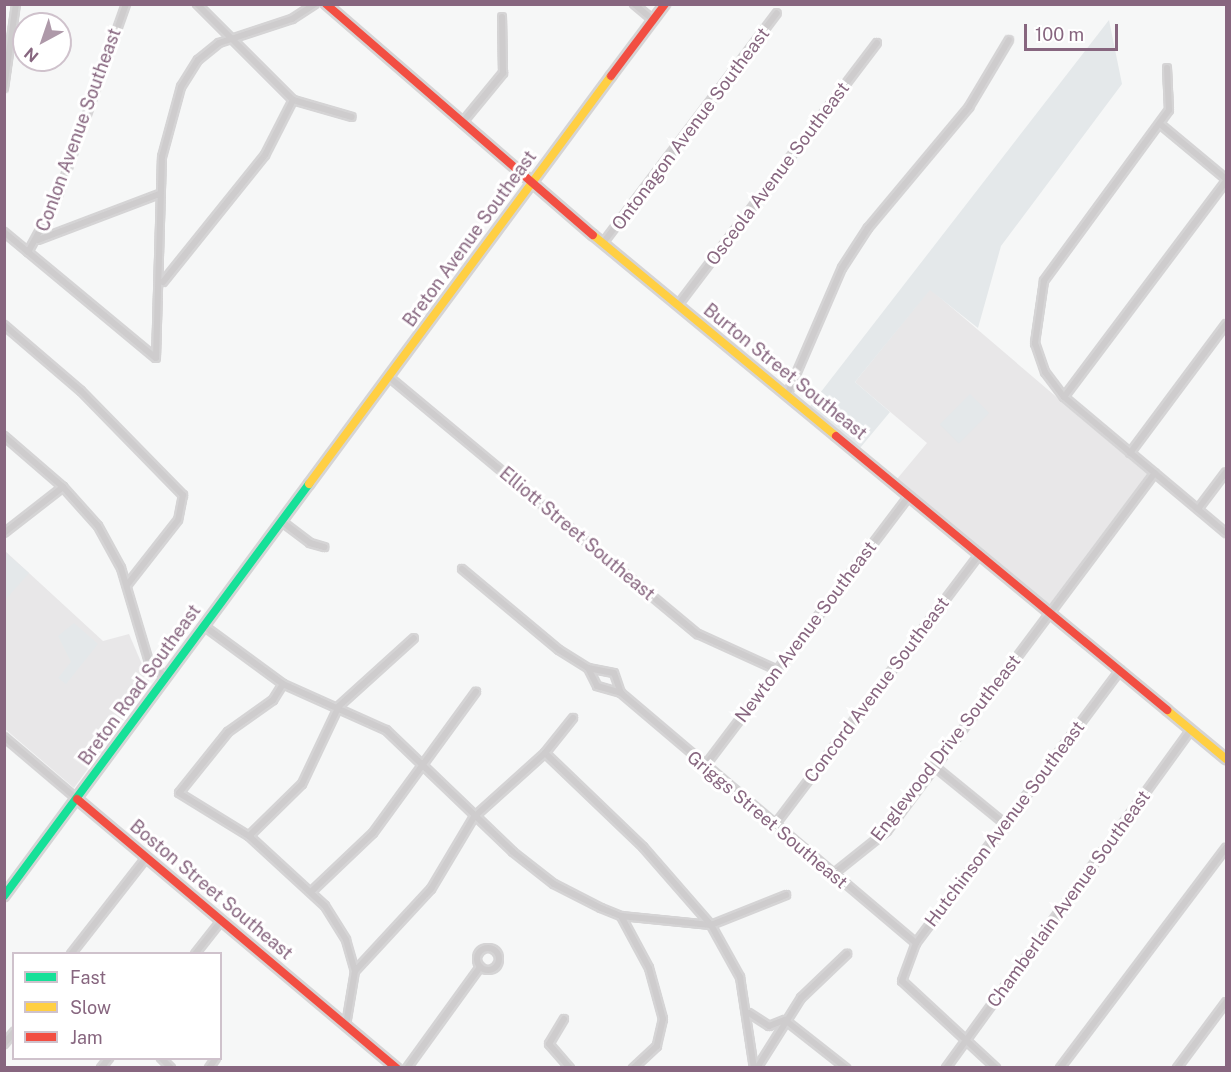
<!DOCTYPE html>
<html>
<head>
<meta charset="utf-8">
<style>
  body { margin:0 }
  #map { position:relative; width:1231px; height:1072px; overflow:hidden; background:#f6f7f7; font-family:"Public Sans",sans-serif }
  div>[style] { position:absolute }
  [style*='--x'] { left:calc(var(--x)*1px); top:calc(var(--y)*1px); width:calc(var(--w)*1px); rotate:calc(var(--a)*1deg) }
  .built>* { inset:0; background:#e8e7e8 }
  .green>* { inset:0; background:#e4e8ea; transform-origin:0 0 }
  .roads { filter:drop-shadow(2px 0 #d5d4d5) drop-shadow(-2px 0 #d5d4d5) drop-shadow(0 2px #d5d4d5) drop-shadow(0 -2px #d5d4d5) }
  .street>* { height:6px; margin:-3px; padding:0 3px; transform-origin:3px; border-radius:3px; background:#cecccd }
  .street>.ring { margin:-3px; padding:0; box-sizing:content-box; background:none; border:6px solid #cecccd; border-radius:50% }
  .fast>* { height:8px; margin:-4px; padding:0 4px; transform-origin:4px; border-radius:4px; background:#16e098 }
  .slow>* { height:8px; margin:-4px; padding:0 4px; transform-origin:4px; border-radius:4px; background:#ffcf43 }
  .jam>* { height:8px; margin:-4px; padding:0 4px; transform-origin:4px; border-radius:4px; background:#f24e42 }
  span { translate:-50% -50%; white-space:nowrap; text-align:center; line-height:1.15; -webkit-text-stroke:6px #fff; paint-order:stroke }
  .street-label { font-size:18px; color:#87667f }
  .frame { position:absolute; inset:0; border:6px solid #87667f; pointer-events:none }
  .legend { position:absolute; left:12px; top:952px; width:210px; height:108px; box-sizing:border-box; background:#fff; border:2px solid #cfc2cc; margin:0; padding:8px 10px; list-style:none; font-size:18px; color:#87667f }
  .legend li { display:flex; align-items:center; gap:12px; height:30px }
  .legend b { width:30px; border:2px solid #cfc2cc }
  .north { position:absolute; left:12px; top:12px; width:60px; height:60px; box-sizing:border-box; background:#fff; border:2px solid #cfc2cc; border-radius:50%; rotate:220deg; font-size:16px; font-weight:700; line-height:24px; text-align:center; color:#87667f }
  .north::after { content:''; display:block; margin:auto; width:21px; height:27px; background:#ae99a9; clip-path:polygon(50% 0,100% 100%,50% 72%,0 100%) }
  .scale { position:absolute; left:1024px; top:24px; width:94px; height:27px; box-sizing:border-box; border:3px solid #87667f; border-top:0; padding-left:8px; font-size:18px; line-height:21px; white-space:nowrap; color:#87667f; -webkit-text-stroke:4px #fff; paint-order:stroke }
</style>
</head>
<body>
<div id="map">
  <div class="built">
    <div style="clip-path:polygon(930px 289px,1148px 475px,1051px 606px,897px 479px,927px 443px,855px 382px)"></div>
    <div style="clip-path:polygon(4px 550px,103px 641px,129px 634px,150px 683px,74px 788px,5px 729px)"></div>
  </div>
  <div class="green">
    <div style="clip-path:polygon(1109px 20px,1122px 84px,1001px 246px,978px 328px,930px 290px,855px 382px,890px 412px,860px 448px,810px 406px)"></div>
    <div style="left:970px;top:394px;width:27px;height:43px;rotate:45deg"></div>
    <div style="clip-path:polygon(5px 552px,29px 573px,6px 599px,4px 597px)"></div>
    <div style="clip-path:polygon(74px 623px,98px 644px,66px 684px,58px 678px,71px 662px,58px 636px)"></div>
  </div>
  <div class="roads">
    <div class="street">
      <div style="--x:197;--y:4;--w:136;--a:45"></div>
      <div style="--x:293;--y:100;--w:61;--a:16.1"></div>
      <div style="--x:634;--y:4;--w:25;--a:40"></div>
      <div style="--x:1167;--y:68;--w:42;--a:87.3"></div>
      <div style="--x:1169;--y:110;--w:212;--a:126.2"></div>
      <div style="--x:1044;--y:281;--w:63;--a:98.3"></div>
      <div style="--x:1035;--y:343;--w:31;--a:71"></div>
      <div style="--x:1045;--y:372;--w:31;--a:53"></div>
      <div style="--x:1064;--y:397;--w:212;--a:40"></div>
      <div style="--x:4;--y:88;--w:85;--a:-81.9"></div>
      <div style="--x:462;--y:123;--w:65;--a:-50.6"></div>
      <div style="--x:503;--y:73;--w:56;--a:-91"></div>
      <div style="--x:1160;--y:124;--w:86;--a:39.8"></div>
      <div style="--x:4;--y:232;--w:197;--a:39.7"></div>
      <div style="--x:156;--y:358;--w:201;--a:-88.3"></div>
      <div style="--x:162;--y:157;--w:73;--a:-74.8"></div>
      <div style="--x:181;--y:87;--w:32;--a:-58"></div>
      <div style="--x:198;--y:60;--w:27;--a:-39"></div>
      <div style="--x:219;--y:43;--w:77;--a:-18.2"></div>
      <div style="--x:292;--y:19;--w:27;--a:-33"></div>
      <div style="--x:38;--y:240;--w:129;--a:-20.8"></div>
      <div style="--x:603;--y:243;--w:288;--a:-52.9"></div>
      <div style="--x:28;--y:252;--w:60;--a:-61.3"></div>
      <div style="--x:57;--y:199;--w:207;--a:-70.5"></div>
      <div style="--x:163;--y:282;--w:163;--a:-51.2"></div>
      <div style="--x:265;--y:155;--w:62;--a:-63"></div>
      <div style="--x:678;--y:305;--w:329;--a:-52.8"></div>
      <div style="--x:4;--y:325;--w:101;--a:40.6"></div>
      <div style="--x:81;--y:391;--w:146;--a:45.6"></div>
      <div style="--x:183;--y:495;--w:25;--a:101"></div>
      <div style="--x:178;--y:520;--w:83;--a:128.1"></div>
      <div style="--x:389;--y:377;--w:402;--a:39.8"></div>
      <div style="--x:698;--y:634;--w:87;--a:24.5"></div>
      <div style="--x:787;--y:395;--w:138;--a:-66.6"></div>
      <div style="--x:842;--y:268;--w:48;--a:-57"></div>
      <div style="--x:868;--y:228;--w:158;--a:-50.1"></div>
      <div style="--x:969;--y:107;--w:78;--a:-59.2"></div>
      <div style="--x:1064;--y:397;--w:270;--a:-53.1"></div>
      <div style="--x:4;--y:436;--w:78;--a:40.8"></div>
      <div style="--x:63;--y:487;--w:52;--a:48.1"></div>
      <div style="--x:98;--y:526;--w:48;--a:61.3"></div>
      <div style="--x:121;--y:568;--w:98;--a:73.4"></div>
      <div style="--x:149;--y:662;--w:22;--a:43"></div>
      <div style="--x:1130;--y:453;--w:161;--a:-53.3"></div>
      <div style="--x:1198;--y:509;--w:46;--a:-52.9"></div>
      <div style="--x:281;--y:521;--w:36;--a:37"></div>
      <div style="--x:310;--y:543;--w:15;--a:16"></div>
      <div style="--x:4;--y:533;--w:75;--a:-37.9"></div>
      <div style="--x:462;--y:569;--w:126;--a:39.9"></div>
      <div style="--x:559;--y:650;--w:34;--a:32"></div>
      <div style="--x:588;--y:668;--w:26;--a:11"></div>
      <div style="--x:614;--y:673;--w:21;--a:71"></div>
      <div style="--x:204;--y:626;--w:98;--a:36.3"></div>
      <div style="--x:283;--y:684;--w:113;--a:24.1"></div>
      <div style="--x:386;--y:730;--w:176;--a:43.8"></div>
      <div style="--x:513;--y:852;--w:52;--a:38"></div>
      <div style="--x:554;--y:884;--w:53;--a:27.1"></div>
      <div style="--x:601;--y:908;--w:22;--a:22"></div>
      <div style="--x:621;--y:916;--w:90;--a:5.7"></div>
      <div style="--x:711;--y:925;--w:81;--a:-21.8"></div>
      <div style="--x:588;--y:668;--w:20;--a:63"></div>
      <div style="--x:597;--y:686;--w:25;--a:16"></div>
      <div style="--x:621;--y:693;--w:387;--a:40.3"></div>
      <div style="--x:283;--y:684;--w:19;--a:122"></div>
      <div style="--x:273;--y:700;--w:55;--a:144.6"></div>
      <div style="--x:228;--y:732;--w:78;--a:128.8"></div>
      <div style="--x:179;--y:793;--w:82;--a:31.6"></div>
      <div style="--x:249;--y:836;--w:103;--a:42.6"></div>
      <div style="--x:325;--y:906;--w:40;--a:58"></div>
      <div style="--x:346;--y:940;--w:32;--a:74"></div>
      <div style="--x:355;--y:971;--w:55;--a:99.5"></div>
      <div style="--x:4;--y:737;--w:96;--a:40.3"></div>
      <div style="--x:545;--y:753;--w:136;--a:43.8"></div>
      <div style="--x:643;--y:847;--w:103;--a:48.9"></div>
      <div style="--x:711;--y:925;--w:60;--a:60.9"></div>
      <div style="--x:740;--y:977;--w:92;--a:81.3"></div>
      <div style="--x:934;--y:766;--w:92;--a:39.2"></div>
      <div style="--x:704;--y:767;--w:340;--a:-52.9"></div>
      <div style="--x:774;--y:826;--w:341;--a:-52.9"></div>
      <div style="--x:249;--y:836;--w:74;--a:-44.5"></div>
      <div style="--x:302;--y:784;--w:86;--a:-64.6"></div>
      <div style="--x:339;--y:706;--w:101;--a:-42.2"></div>
      <div style="--x:832;--y:875;--w:70;--a:-38.7"></div>
      <div style="--x:887;--y:831;--w:447;--a:-53.2"></div>
      <div style="--x:312;--y:891;--w:84;--a:-43.6"></div>
      <div style="--x:373;--y:833;--w:175;--a:-53.9"></div>
      <div style="--x:621;--y:916;--w:59;--a:61.7"></div>
      <div style="--x:649;--y:968;--w:53;--a:74.6"></div>
      <div style="--x:663;--y:1019;--w:28;--a:103"></div>
      <div style="--x:657;--y:1046;--w:33;--a:137"></div>
      <div class="ring" style="left:477px;top:948px;width:16px;height:16px"></div>
      <div style="--x:71;--y:954;--w:122;--a:-52"></div>
      <div style="--x:195;--y:954;--w:42;--a:-51.8"></div>
      <div style="--x:355;--y:971;--w:112;--a:-47.2"></div>
      <div style="--x:431;--y:889;--w:84;--a:-59.2"></div>
      <div style="--x:474;--y:817;--w:96;--a:-42"></div>
      <div style="--x:545;--y:753;--w:45;--a:-51.3"></div>
      <div style="--x:749;--y:1013;--w:24;--a:33"></div>
      <div style="--x:769;--y:1026;--w:17;--a:-21"></div>
      <div style="--x:785;--y:1020;--w:78;--a:38.2"></div>
      <div style="--x:564;--y:1019;--w:29;--a:121"></div>
      <div style="--x:549;--y:1044;--w:32;--a:49"></div>
      <div style="--x:4;--y:1044;--w:16;--a:-50"></div>
      <div style="--x:161;--y:1058;--w:14;--a:45"></div>
      <div style="--x:101;--y:1068;--w:13;--a:-51"></div>
      <div style="--x:209;--y:1068;--w:12;--a:-55"></div>
      <div style="--x:407;--y:1068;--w:125;--a:-54.1"></div>
      <div style="--x:757;--y:1068;--w:83;--a:-57.8"></div>
      <div style="--x:801;--y:998;--w:64;--a:-43.7"></div>
      <div style="--x:946;--y:1068;--w:418;--a:-54.1"></div>
      <div style="--x:996;--y:1068;--w:128;--a:-137.2"></div>
      <div style="--x:902;--y:981;--w:40;--a:-69.8"></div>
      <div style="--x:916;--y:943;--w:341;--a:-53.2"></div>
      <div style="--x:1060;--y:1068;--w:276;--a:-53"></div>
      <div style="--x:1177;--y:1068;--w:82;--a:-53.4"></div>
    </div>
    <div class="fast">
      <div style="--x:4;--y:896;--w:513;--a:-53.49"></div>
    </div>
    <div class="slow">
      <div style="--x:593;--y:235;--w:315;--a:39.6"></div>
      <div style="--x:309;--y:484;--w:508;--a:-53.49"></div>
      <div style="--x:1167;--y:710;--w:77;--a:39.7"></div>
    </div>
    <div class="jam">
      <div style="--x:326;--y:4;--w:353;--a:40.9"></div>
      <div style="--x:611;--y:76;--w:90;--a:-53.1"></div>
      <div style="--x:836;--y:436;--w:430;--a:39.6"></div>
      <div style="--x:77;--y:799;--w:418;--a:40.1"></div>
    </div>
  </div>
  <div class="street-label">
    <span style="left:691px;top:129px;rotate:-53deg">Ontonagon Avenue Southeast</span>
    <span style="left:79px;top:130px;rotate:-70deg">Conlon Avenue Southeast</span>
    <span style="left:778px;top:174px;rotate:-53deg">Osceola Avenue Southeast</span>
    <span style="left:470px;top:239px;rotate:-54deg">Breton Avenue Southeast</span>
    <span style="left:785px;top:372px;rotate:39deg">Burton Street Southeast</span>
    <span style="left:577px;top:534px;rotate:40deg">Elliott Street Southeast</span>
    <span style="left:806px;top:632px;rotate:-53deg">Newton Avenue Southeast</span>
    <span style="left:140px;top:685px;rotate:-54deg">Breton Road Southeast</span>
    <span style="left:877px;top:690px;rotate:-53deg">Concord Avenue Southeast</span>
    <span style="left:946px;top:748px;rotate:-52deg">Englewood Drive Southeast</span>
    <span style="left:767px;top:820px;rotate:40deg">Griggs Street Southeast</span>
    <span style="left:1005px;top:824px;rotate:-53deg">Hutchinson Avenue Southeast</span>
    <span style="left:211px;top:890px;rotate:40deg">Boston Street Southeast</span>
    <span style="left:1069px;top:899px;rotate:-54deg">Chamberlain Avenue Southeast</span>
  </div>
  <div class="frame"></div>
  <ul class="legend">
  <li><b style="height:8px;background:#16e098"></b>Fast</li>
  <li><b style="height:8px;background:#ffcf43"></b>Slow</li>
  <li><b style="height:8px;background:#f24e42"></b>Jam</li>
  </ul>
  <div class="north">N</div>
  <div class="scale">100 m</div>
</div>
</body>
</html>
